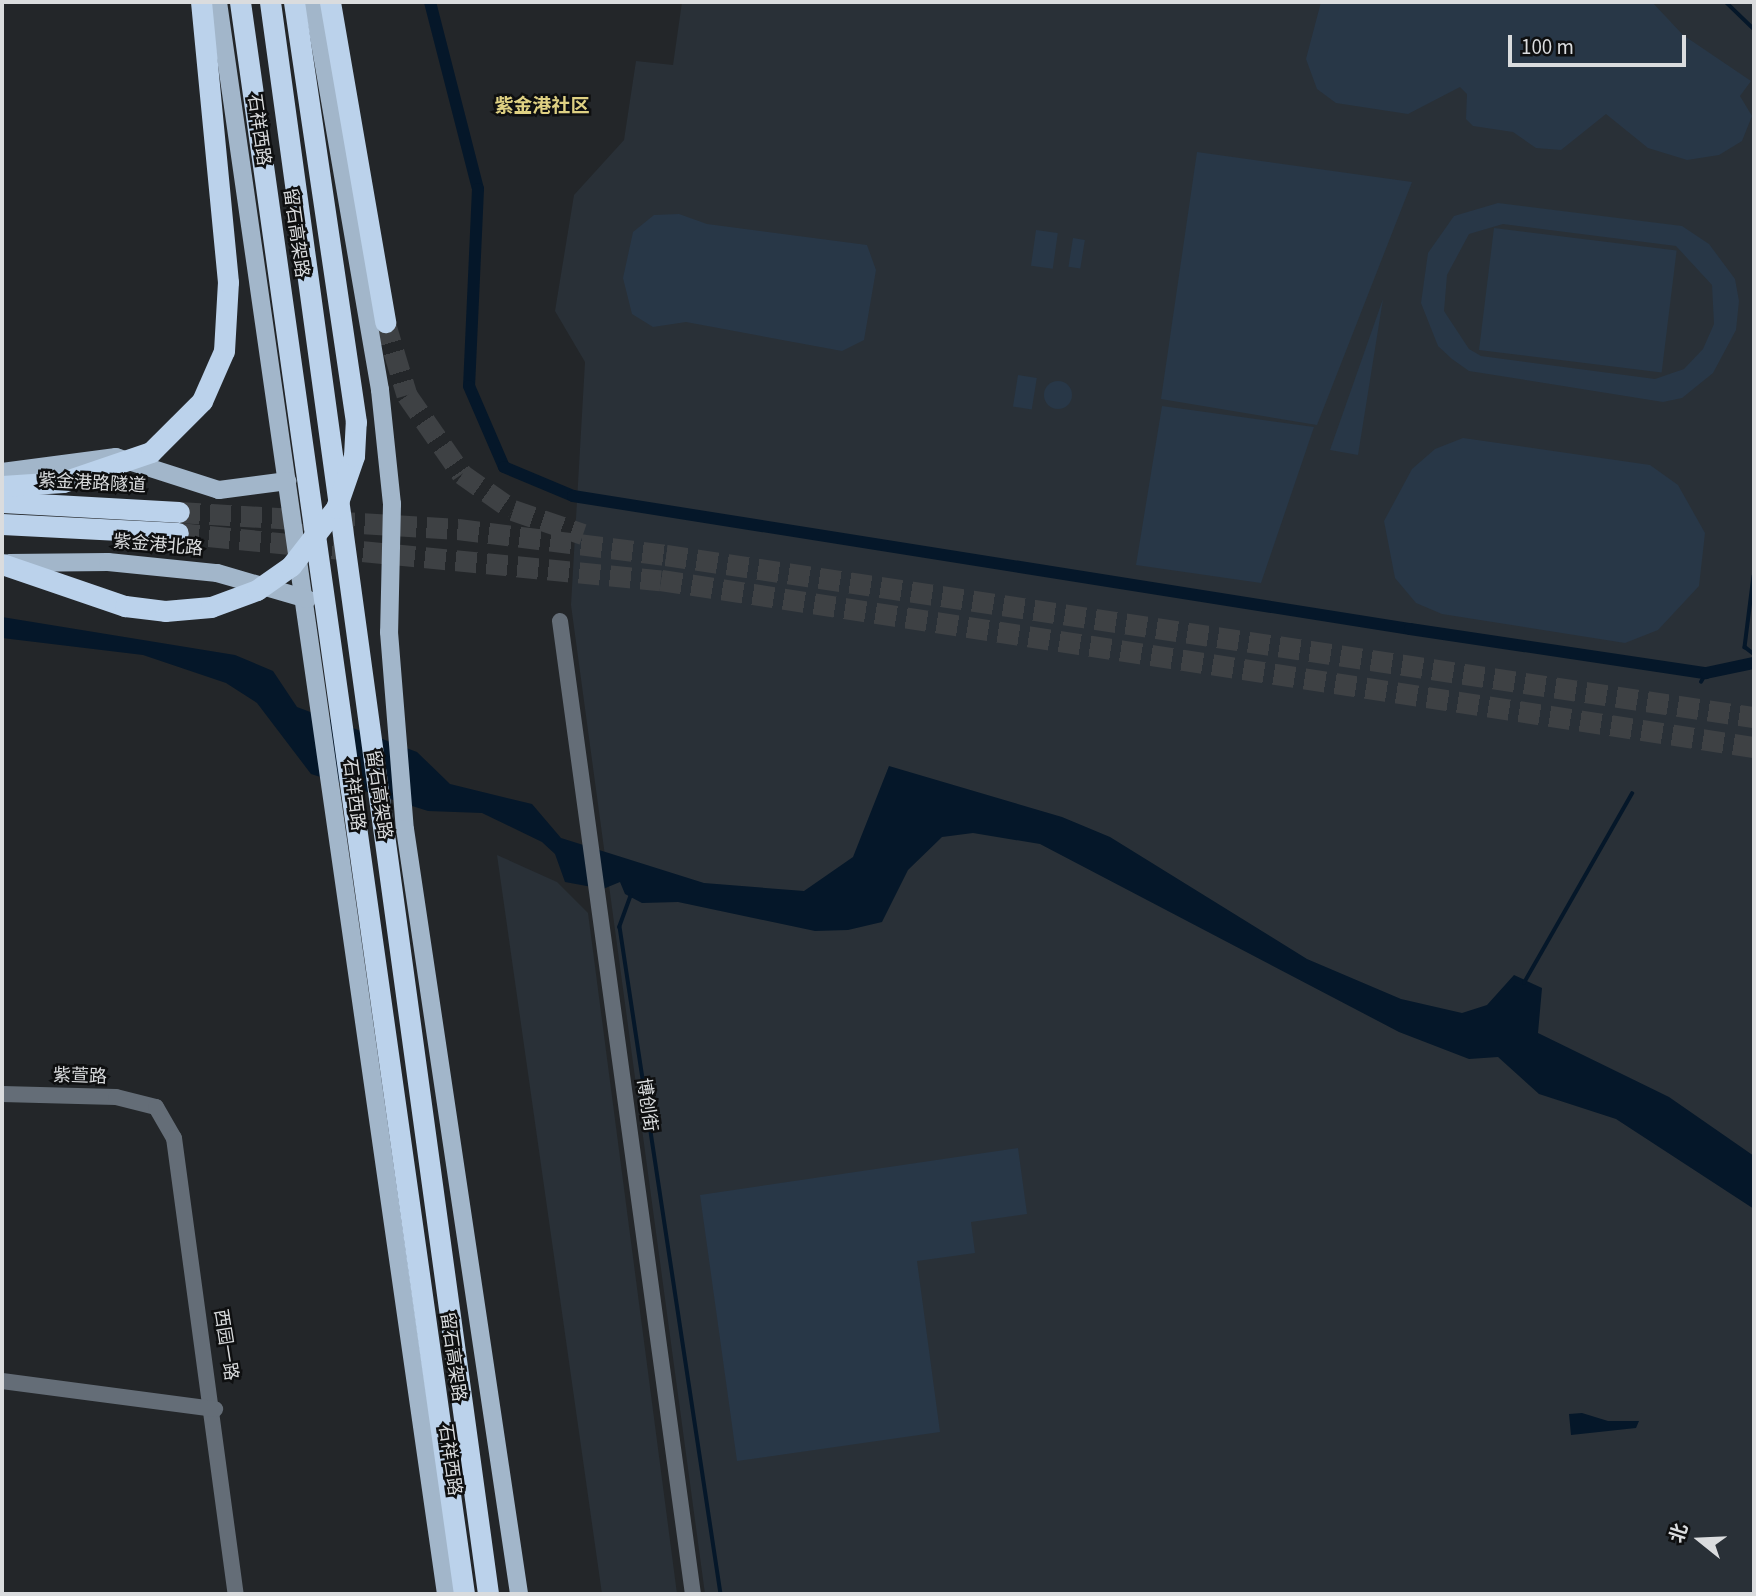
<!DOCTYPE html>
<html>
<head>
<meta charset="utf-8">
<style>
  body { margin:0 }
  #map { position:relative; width:1756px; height:1596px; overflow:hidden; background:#232629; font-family:"Source Sans 3","Noto Sans SC",sans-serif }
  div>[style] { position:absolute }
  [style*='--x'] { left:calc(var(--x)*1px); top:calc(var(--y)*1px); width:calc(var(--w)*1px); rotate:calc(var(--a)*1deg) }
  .built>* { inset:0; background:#293037 }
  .green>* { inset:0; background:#283747; transform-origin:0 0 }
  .round { border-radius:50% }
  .water>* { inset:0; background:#051729 }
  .stream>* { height:3.5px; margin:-1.75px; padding:0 1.75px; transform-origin:1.75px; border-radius:1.75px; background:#051729 }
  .canal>* { height:12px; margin:-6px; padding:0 6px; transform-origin:6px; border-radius:6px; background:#051729 }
  .highway-tunnel>* { height:21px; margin-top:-10.5px; transform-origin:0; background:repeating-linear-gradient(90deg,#3e4144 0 21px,transparent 0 31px) }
  .minor>* { height:16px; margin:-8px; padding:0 8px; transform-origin:8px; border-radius:8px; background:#646d77 }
  .major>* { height:18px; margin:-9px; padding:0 9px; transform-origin:9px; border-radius:9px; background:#a2b6ca }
  .highway>* { height:21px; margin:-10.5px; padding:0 10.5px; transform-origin:10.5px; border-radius:10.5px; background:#bbd2eb }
  .highway-bridge>* { height:21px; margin:-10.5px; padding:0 10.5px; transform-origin:10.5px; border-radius:10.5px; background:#bbd2eb }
  span { translate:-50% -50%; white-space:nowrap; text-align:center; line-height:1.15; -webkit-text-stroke:5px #0e0f10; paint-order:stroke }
  .street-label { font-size:18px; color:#dadcde }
  .neighbourhood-label { font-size:19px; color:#dfd183; font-weight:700 }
  .frame { position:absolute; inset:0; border:4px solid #dadcde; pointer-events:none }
  .north { position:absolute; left:1665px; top:1505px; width:70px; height:70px; -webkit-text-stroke:5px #0e0f10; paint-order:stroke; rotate:288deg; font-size:19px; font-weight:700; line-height:28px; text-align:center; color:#dadcde }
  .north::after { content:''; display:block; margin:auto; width:24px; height:32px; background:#dadcde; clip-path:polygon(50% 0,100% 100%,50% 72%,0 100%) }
  .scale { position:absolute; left:1508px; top:35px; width:178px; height:32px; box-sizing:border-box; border:4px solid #dadcde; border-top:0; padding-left:9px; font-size:21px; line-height:24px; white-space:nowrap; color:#dadcde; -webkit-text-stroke:5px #0e0f10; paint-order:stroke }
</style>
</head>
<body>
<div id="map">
  <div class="built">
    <div style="clip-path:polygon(682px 2px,1754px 2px,1754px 1594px,705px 1594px,571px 605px,585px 362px,555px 311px,574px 195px,624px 140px,636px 61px,673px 65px)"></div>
    <div style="clip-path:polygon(497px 855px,557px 882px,588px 913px,677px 1594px,602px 1594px)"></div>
  </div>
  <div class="green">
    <div style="clip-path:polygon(1321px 2px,1652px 2px,1683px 35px,1751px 81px,1740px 96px,1752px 116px,1742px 141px,1719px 155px,1687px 160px,1648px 148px,1606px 114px,1561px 150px,1536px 148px,1513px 132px,1473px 126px,1466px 119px,1467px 94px,1460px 87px,1408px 114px,1336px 103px,1317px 89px,1306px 59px)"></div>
    <div style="clip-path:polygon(1197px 152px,1412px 182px,1317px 425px,1161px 399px)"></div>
    <div style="clip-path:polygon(evenodd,1498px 203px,1682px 226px,1709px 244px,1735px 279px,1739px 301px,1736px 330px,1713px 373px,1682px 398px,1663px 402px,1469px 371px,1452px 359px,1438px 346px,1421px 303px,1428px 253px,1454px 216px,1498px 203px,1503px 224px,1676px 246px,1712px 285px,1714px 324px,1703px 349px,1684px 369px,1655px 379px,1481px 356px,1469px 349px,1444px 311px,1447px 275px,1469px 234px,1503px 224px)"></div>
    <div style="clip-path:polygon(679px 214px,707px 224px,867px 245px,876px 270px,864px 340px,842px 351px,686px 322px,653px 327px,632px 314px,623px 278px,633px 232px,654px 215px)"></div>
    <div style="left:1494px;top:228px;width:184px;height:123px;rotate:7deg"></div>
    <div style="left:1036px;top:230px;width:22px;height:36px;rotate:8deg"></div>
    <div style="left:1073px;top:238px;width:12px;height:29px;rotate:9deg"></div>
    <div style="clip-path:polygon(1383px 299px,1358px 455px,1330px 450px)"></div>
    <div style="left:1018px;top:375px;width:19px;height:32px;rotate:9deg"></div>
    <div class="round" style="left:1044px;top:381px;width:28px;height:28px"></div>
    <div style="clip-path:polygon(1162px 406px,1314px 427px,1261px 583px,1136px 565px)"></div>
    <div style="clip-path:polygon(1463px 438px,1650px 465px,1678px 485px,1705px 533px,1699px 586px,1658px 630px,1625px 643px,1442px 614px,1416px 603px,1395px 578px,1384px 521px,1412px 469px,1435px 449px)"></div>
    <div style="clip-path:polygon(1018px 1148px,1027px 1214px,971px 1222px,975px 1253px,917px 1261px,940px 1432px,737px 1461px,700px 1195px)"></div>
  </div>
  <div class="water">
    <div style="clip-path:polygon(2px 617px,235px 655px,273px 671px,297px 707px,417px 752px,450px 784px,532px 804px,561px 838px,704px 883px,804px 891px,853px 857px,889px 766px,1062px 817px,1110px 837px,1307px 959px,1401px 999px,1462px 1013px,1487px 1005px,1514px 975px,1542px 988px,1538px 1033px,1669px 1097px,1754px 1156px,1754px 1209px,1616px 1119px,1539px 1094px,1498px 1057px,1469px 1059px,1399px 1032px,1040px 844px,973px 833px,942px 837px,908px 870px,882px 922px,848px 930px,815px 931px,678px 902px,642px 903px,625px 894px,620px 882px,603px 889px,565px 882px,555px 854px,542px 842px,482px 813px,428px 811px,311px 774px,257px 703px,226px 683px,143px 655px,2px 638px)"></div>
    <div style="clip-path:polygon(1582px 1413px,1608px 1421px,1639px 1421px,1636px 1428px,1571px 1435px,1569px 1414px)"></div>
  </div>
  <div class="stream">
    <div style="--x:1726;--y:2;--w:39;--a:44"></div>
    <div style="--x:1754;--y:576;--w:72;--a:97.2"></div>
    <div style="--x:1745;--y:647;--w:11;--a:38"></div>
    <div style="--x:1701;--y:682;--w:10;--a:-61"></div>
    <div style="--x:631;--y:896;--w:33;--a:110"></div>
    <div style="--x:620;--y:927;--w:675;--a:81.39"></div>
    <div style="--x:1524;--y:983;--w:218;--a:-60.3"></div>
  </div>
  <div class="canal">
    <div style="--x:430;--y:2;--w:193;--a:75.6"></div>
    <div style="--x:478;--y:189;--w:197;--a:92.6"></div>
    <div style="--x:469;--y:386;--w:88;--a:66.6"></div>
    <div style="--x:504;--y:467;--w:75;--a:22.8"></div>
    <div style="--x:573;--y:496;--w:848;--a:9.03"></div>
    <div style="--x:1410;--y:629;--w:299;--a:8.5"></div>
    <div style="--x:1706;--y:673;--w:49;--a:-11.8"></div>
  </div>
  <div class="highway-tunnel">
    <div style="--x:385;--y:322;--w:76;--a:73.2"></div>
    <div style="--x:407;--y:395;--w:96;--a:55.2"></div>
    <div style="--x:462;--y:474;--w:62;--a:35.2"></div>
    <div style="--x:513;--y:510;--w:74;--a:18.9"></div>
    <div style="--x:179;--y:512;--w:280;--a:3.5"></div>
    <div style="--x:458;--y:529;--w:210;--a:7.1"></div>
    <div style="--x:666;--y:555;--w:1100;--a:8.47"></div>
    <div style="--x:178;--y:533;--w:485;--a:5.6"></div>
    <div style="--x:661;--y:580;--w:1106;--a:8.69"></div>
  </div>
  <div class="minor">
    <div style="--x:560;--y:621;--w:982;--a:82.22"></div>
    <div style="--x:2;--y:1094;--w:114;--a:1.5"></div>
    <div style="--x:116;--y:1097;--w:41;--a:14"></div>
    <div style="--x:156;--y:1107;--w:36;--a:60"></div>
    <div style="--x:174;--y:1138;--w:460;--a:82.3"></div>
    <div style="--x:2;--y:1381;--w:215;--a:7.5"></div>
  </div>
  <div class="major">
    <div style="--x:218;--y:2;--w:1608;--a:81.85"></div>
    <div style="--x:313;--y:2;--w:394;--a:80.2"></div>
    <div style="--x:380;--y:390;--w:115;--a:84"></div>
    <div style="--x:392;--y:504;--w:128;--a:91.3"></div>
    <div style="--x:389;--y:632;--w:198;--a:85.4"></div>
    <div style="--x:405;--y:829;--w:773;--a:81.52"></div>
    <div style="--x:2;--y:472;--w:115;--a:-7.5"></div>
    <div style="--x:116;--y:457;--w:108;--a:17.8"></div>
    <div style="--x:219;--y:490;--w:69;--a:-7.5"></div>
    <div style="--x:9;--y:563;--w:99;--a:-0.6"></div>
    <div style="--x:108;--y:562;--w:110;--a:5.8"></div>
    <div style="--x:217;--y:573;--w:94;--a:16.1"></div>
  </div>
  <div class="highway">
    <div style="--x:240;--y:2;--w:1608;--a:81.99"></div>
    <div style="--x:270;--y:2;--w:1607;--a:82.2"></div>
    <div style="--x:330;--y:2;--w:325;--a:80.2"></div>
    <div style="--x:2;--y:502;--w:177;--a:3.2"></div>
    <div style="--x:2;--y:524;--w:176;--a:2.9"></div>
  </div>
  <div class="highway-bridge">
    <div style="--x:2;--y:486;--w:61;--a:-3.8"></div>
    <div style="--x:63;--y:482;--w:93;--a:-18.8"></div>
    <div style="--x:151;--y:452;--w:72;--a:-45"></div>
    <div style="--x:202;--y:401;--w:55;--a:-66.3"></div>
    <div style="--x:224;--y:351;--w:69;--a:-86.7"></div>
    <div style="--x:228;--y:282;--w:281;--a:-95.5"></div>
    <div style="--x:2;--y:564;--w:130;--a:18.9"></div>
    <div style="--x:125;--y:606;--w:40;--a:7.1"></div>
    <div style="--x:165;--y:611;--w:46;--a:-5"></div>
    <div style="--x:211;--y:607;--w:49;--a:-20.3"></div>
    <div style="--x:257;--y:590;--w:42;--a:-35.2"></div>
    <div style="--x:291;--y:566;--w:73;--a:-52.2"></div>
    <div style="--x:336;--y:508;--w:55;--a:-70.9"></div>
    <div style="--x:354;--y:456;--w:34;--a:-87"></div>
    <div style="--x:356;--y:422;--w:425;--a:-98.4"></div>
  </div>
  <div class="street-label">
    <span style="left:258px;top:130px;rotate:82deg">石祥西路</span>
    <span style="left:295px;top:233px;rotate:82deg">留石高架路</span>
    <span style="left:92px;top:484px;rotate:3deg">紫金港路隧道</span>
    <span style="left:158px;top:546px;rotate:5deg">紫金港北路</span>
    <span style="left:353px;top:795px;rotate:83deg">石祥西路</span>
    <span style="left:378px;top:795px;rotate:82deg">留石高架路</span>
    <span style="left:80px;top:1077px;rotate:2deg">紫萱路</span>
    <span style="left:646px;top:1105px;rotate:82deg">博创街</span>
    <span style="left:225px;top:1345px;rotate:81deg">西园一路</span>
    <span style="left:452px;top:1357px;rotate:82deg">留石高架路</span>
    <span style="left:449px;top:1460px;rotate:82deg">石祥西路</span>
  </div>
  <div class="neighbourhood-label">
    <span style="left:542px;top:107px">紫金港社区</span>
  </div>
  <div class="frame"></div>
  <div class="north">北</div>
  <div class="scale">100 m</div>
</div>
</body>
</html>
